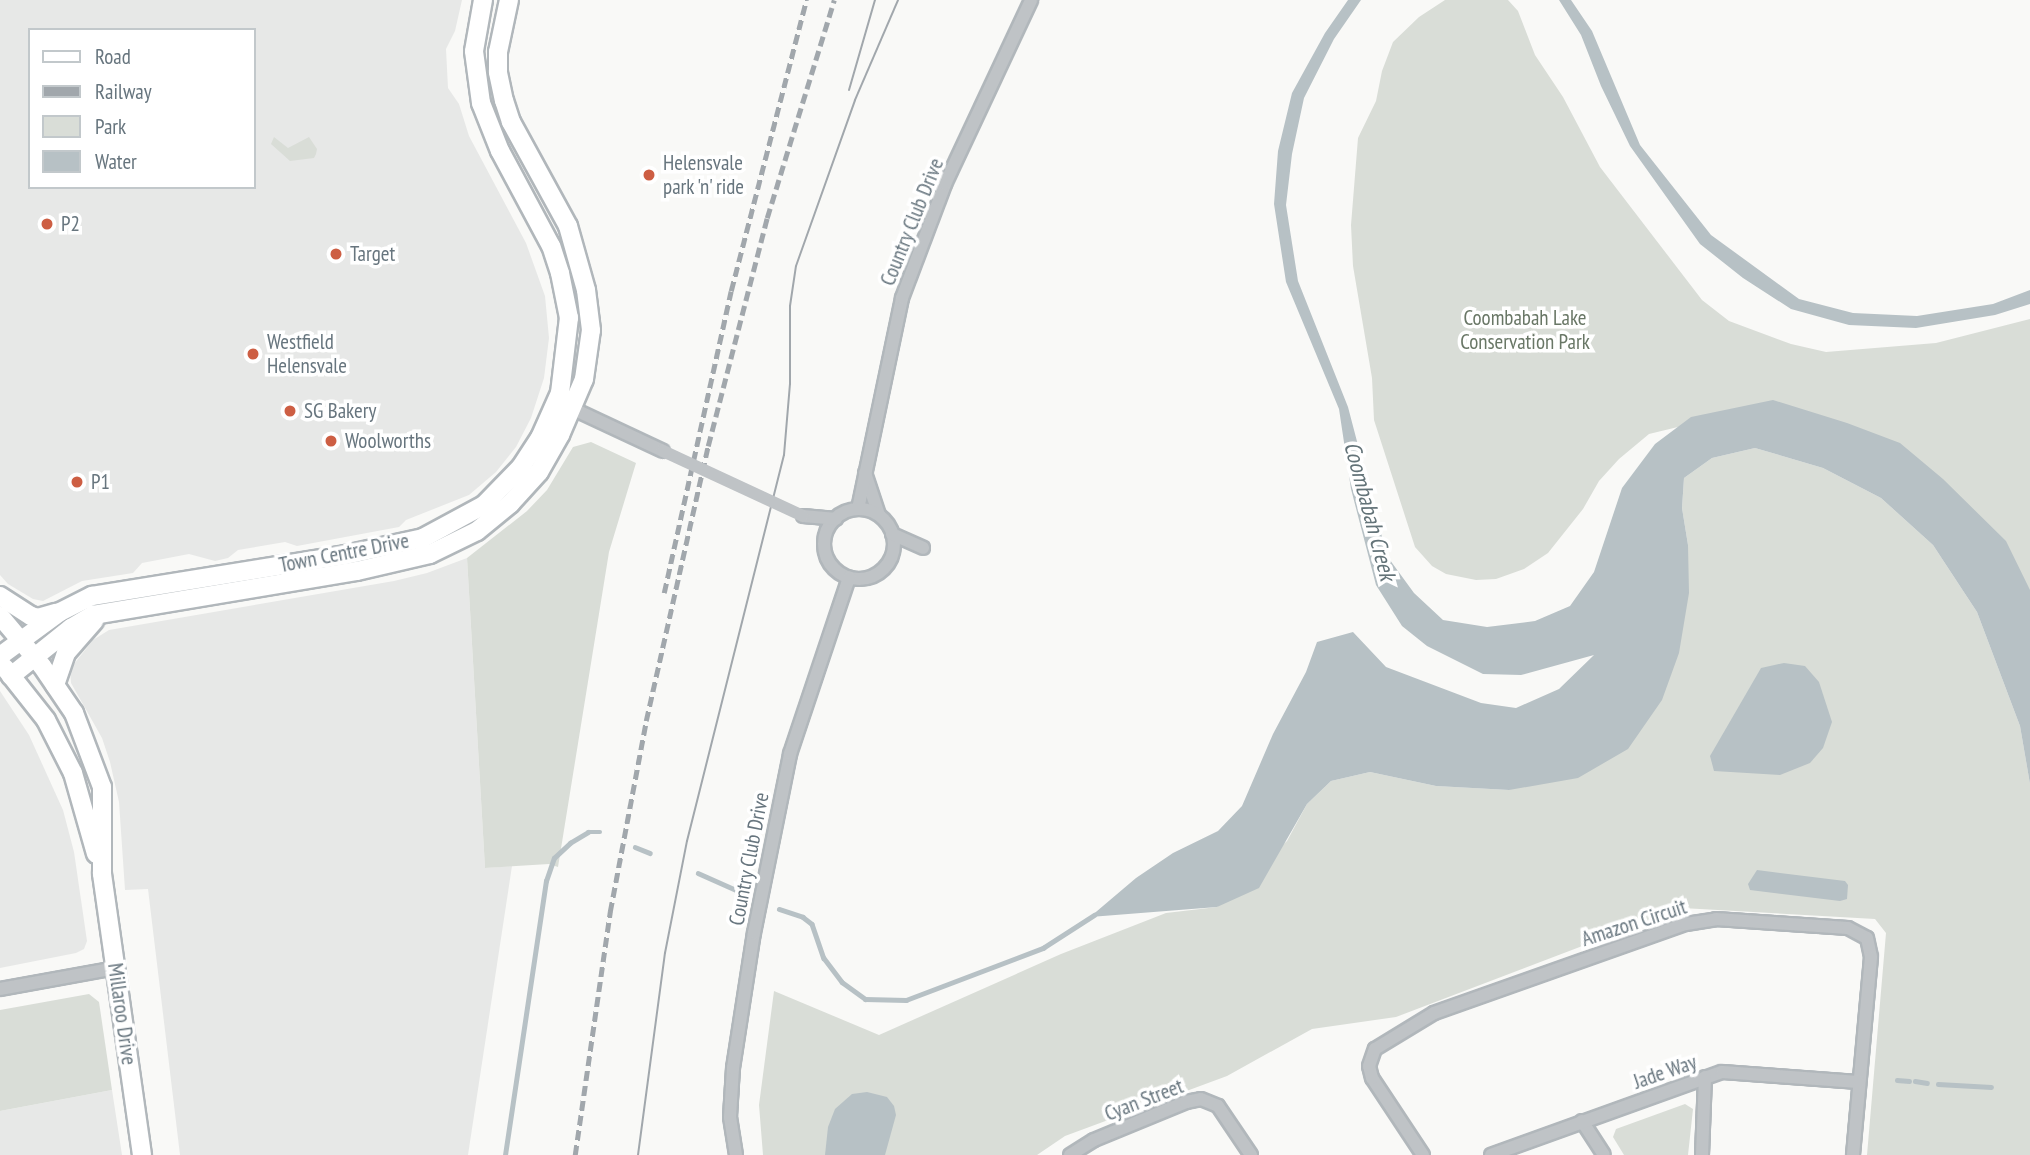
<!DOCTYPE html>
<html>
<head>
<meta charset="utf-8">
<style>
  body { margin:0 }
  #map { position:relative; width:2030px; height:1155px; overflow:hidden; background:#f9f9f7; font-family:"PT Sans Narrow",sans-serif }
  div>[style] { position:absolute }
  [style*='--x'] { left:calc(var(--x)*1px); top:calc(var(--y)*1px); width:calc(var(--w)*1px); rotate:calc(var(--a)*1deg) }
  .built>* { inset:0; background:#e7e8e7 }
  .green>* { inset:0; background:#d9ddd7 }
  .water>* { inset:0; background:#b7c1c5 }
  .stream>* { height:4.5px; margin:-2.25px; padding:0 2.25px; transform-origin:2.25px; border-radius:2.25px; background:#b7c1c5 }
  .roads { filter:drop-shadow(2px 0 #b1b7bb) drop-shadow(-2px 0 #b1b7bb) drop-shadow(0 2px #b1b7bb) drop-shadow(0 -2px #b1b7bb) }
  .street>* { height:12px; margin:-6px; padding:0 6px; transform-origin:6px; border-radius:6px; background:#bfc3c6 }
  .street>.ring { margin:-6px; padding:0; box-sizing:content-box; background:none; border:12px solid #bfc3c6; border-radius:50% }
  .secondary>* { height:18px; margin:-9px; padding:0 9px; transform-origin:9px; border-radius:9px; background:#fff }
  .tram>* { height:2px; margin:-1px; padding:0 1px; transform-origin:1px; border-radius:1px; background:#a1a7ac }
  .rail>* { height:4.5px; margin-top:-2.25px; transform-origin:0; background:repeating-linear-gradient(90deg,#a1a7ac 0 10px,transparent 0 15px) }
  .street-bridge>* { height:12px; margin:-6px; padding:0 6px; transform-origin:6px; border-radius:6px; background:#bfc3c6 }
  .dots>* { width:19px; height:19px; translate:-50% -50%; box-sizing:border-box; border:4px solid #fff; border-radius:50% }
  span { translate:-50% -50%; white-space:nowrap; text-align:center; line-height:1.15; -webkit-text-stroke:7px #fff; paint-order:stroke }
  .poi-label { font-size:21px; color:#67757e }
  .left { translate:0 -50%; text-align:left }
  .street-label { font-size:21px; color:#67757e }
  .park-label { font-size:21px; color:#697766 }
  .water-label { font-size:23px; color:#637378; font-style:italic }
  .legend { position:absolute; left:28px; top:28px; width:228px; height:161px; box-sizing:border-box; background:#fff; border:2px solid #c2c8cb; margin:0; padding:9px 12px; list-style:none; font-size:21px; color:#67757e }
  .legend li { display:flex; align-items:center; gap:14px; height:35px }
  .legend b { width:35px; border:2px solid #c2c8cb }
</style>
</head>
<body>
<div id="map">
  <div class="built">
    <div style="clip-path:polygon(evenodd,0 0,462px 0,455px 31px,446px 49px,448px 88px,459px 104px,469px 136px,526px 243px,545px 296px,549px 338px,544px 378px,531px 418px,516px 447px,496px 472px,469px 495px,406px 520px,399px 527px,297px 546px,285px 542px,238px 550px,228px 558px,215px 561px,189px 554px,142px 563px,133px 573px,82px 581px,43px 601px,33px 599px,8px 584px,0 575px,0 0,30px 30px,254px 30px,254px 187px,30px 187px,30px 30px)"></div>
    <div style="clip-path:polygon(467px 558px,485px 868px,512px 866px,468px 1155px,180px 1155px,148px 889px,125px 890px,119px 802px,110px 762px,102px 738px,71px 683px,70px 669px,93px 640px,109px 630px,394px 581px,427px 573px)"></div>
    <div style="clip-path:polygon(0 691px,29px 735px,63px 810px,74px 852px,87px 941px,84px 949px,76px 953px,0 968px)"></div>
    <div style="clip-path:polygon(112px 1090px,122px 1155px,0 1155px,0 1111px)"></div>
  </div>
  <div class="green">
    <div style="clip-path:polygon(1445px 0,1508px 0,1518px 11px,1535px 55px,1563px 97px,1600px 167px,1702px 300px,1729px 321px,1791px 344px,1826px 352px,1936px 343px,2030px 319px,2030px 609px,1936px 497px,1682px 426px,1649px 434px,1619px 459px,1599px 481px,1583px 509px,1548px 553px,1524px 569px,1496px 579px,1476px 580px,1446px 574px,1432px 566px,1415px 547px,1374px 420px,1372px 378px,1353px 266px,1351px 225px,1358px 138px,1376px 101px,1382px 71px,1393px 42px,1419px 17px)"></div>
    <div style="clip-path:polygon(274px 137px,288px 148px,309px 137px,317px 149px,316px 154px,314px 158px,290px 161px,271px 144px)"></div>
    <div style="clip-path:polygon(591px 442px,636px 463px,609px 552px,558px 867px,549px 864px,485px 868px,467px 558px,527px 511px,547px 490px,573px 447px)"></div>
    <div style="clip-path:polygon(1755px 448px,1823px 468px,1881px 498px,1933px 545px,1977px 612px,2020px 726px,2030px 784px,2030px 1155px,1867px 1155px,1886px 933px,1875px 919px,1682px 908px,1396px 1017px,1312px 1029px,1227px 1076px,1065px 1136px,1037px 1155px,763px 1155px,759px 1105px,774px 991px,879px 1035px,1061px 954px,1166px 913px,1217px 907px,1287px 841px,1307px 804px,1331px 781px,1370px 772px,1436px 786px,1509px 790px,1688px 545px,1682px 508px,1684px 478px,1712px 458px)"></div>
    <div style="clip-path:polygon(89px 994px,99px 1002px,112px 1090px,0 1111px,0 1010px)"></div>
    <div style="clip-path:polygon(1685px 1104px,1693px 1109px,1688px 1155px,1624px 1155px,1613px 1137px,1616px 1129px)"></div>
  </div>
  <div class="water">
    <div style="clip-path:polygon(1348px 0,1361px 0,1334px 39px,1304px 98px,1292px 154px,1286px 205px,1298px 281px,1348px 407px,1387px 556px,1414px 593px,1443px 620px,1487px 627px,1535px 621px,1570px 606px,1594px 572px,1622px 488px,1655px 444px,1691px 417px,1773px 400px,1847px 423px,1900px 443px,1943px 479px,2006px 541px,2030px 590px,2030px 784px,2020px 726px,1977px 612px,1933px 545px,1881px 498px,1823px 468px,1755px 448px,1712px 458px,1684px 478px,1682px 508px,1688px 545px,1689px 593px,1679px 653px,1662px 700px,1628px 749px,1578px 778px,1509px 790px,1436px 786px,1370px 772px,1331px 781px,1307px 804px,1259px 888px,1217px 907px,1090px 917px,1136px 878px,1173px 853px,1218px 831px,1242px 806px,1273px 734px,1306px 672px,1317px 642px,1353px 632px,1386px 667px,1481px 703px,1516px 708px,1559px 689px,1594px 655px,1521px 675px,1483px 674px,1427px 646px,1402px 626px,1376px 585px,1351px 489px,1339px 409px,1286px 282px,1274px 204px,1278px 151px,1292px 93px,1325px 33px)"></div>
    <div style="clip-path:polygon(1559px 0,1571px 0,1592px 31px,1640px 145px,1711px 235px,1799px 299px,1853px 313px,1917px 316px,1993px 304px,2030px 290px,2030px 304px,1995px 315px,1916px 328px,1849px 325px,1791px 309px,1743px 278px,1700px 244px,1630px 146px,1601px 86px,1581px 35px)"></div>
    <div style="clip-path:polygon(1784px 663px,1805px 666px,1819px 682px,1832px 722px,1823px 748px,1810px 763px,1780px 775px,1714px 771px,1710px 756px,1761px 668px)"></div>
    <div style="clip-path:polygon(1757px 870px,1845px 881px,1848px 885px,1847px 899px,1840px 901px,1750px 890px,1748px 884px)"></div>
    <div style="clip-path:polygon(867px 1092px,887px 1097px,894px 1106px,896px 1115px,885px 1155px,825px 1155px,828px 1127px,835px 1109px,852px 1094px)"></div>
  </div>
  <div class="stream">
    <div style="--x:635;--y:847;--w:16;--a:22"></div>
    <div style="--x:698;--y:873;--w:42;--a:24.1"></div>
    <div style="--x:779;--y:909;--w:25;--a:18"></div>
    <div style="--x:803;--y:917;--w:11;--a:38"></div>
    <div style="--x:812;--y:924;--w:36;--a:71"></div>
    <div style="--x:824;--y:958;--w:30;--a:53"></div>
    <div style="--x:842;--y:982;--w:29;--a:36"></div>
    <div style="--x:865;--y:999;--w:41;--a:1.4"></div>
    <div style="--x:906;--y:1000;--w:147;--a:-20.8"></div>
    <div style="--x:1043;--y:948;--w:61;--a:-32.9"></div>
    <div style="--x:1897;--y:1080;--w:12;--a:5"></div>
    <div style="--x:1915;--y:1081;--w:12;--a:9"></div>
    <div style="--x:1938;--y:1084;--w:53;--a:3.2"></div>
    <div style="--x:505;--y:1155;--w:277;--a:-81.5"></div>
    <div style="--x:546;--y:881;--w:24;--a:-71"></div>
    <div style="--x:554;--y:858;--w:22;--a:-43"></div>
    <div style="--x:570;--y:843;--w:21;--a:-31"></div>
    <div style="--x:588;--y:832;--w:12;--a:0"></div>
  </div>
  <div class="roads">
    <div class="street">
      <div style="--x:565;--y:405;--w:108;--a:25.1"></div>
      <div style="--x:865;--y:473;--w:44;--a:71.6"></div>
      <div style="--x:858;--y:509;--w:216;--a:-78.2"></div>
      <div style="--x:902;--y:298;--w:122;--a:-69.3"></div>
      <div style="--x:945;--y:184;--w:203;--a:-64.9"></div>
      <div class="ring" style="left:824px;top:509px;width:58px;height:58px"></div>
      <div style="--x:803;--y:516;--w:33;--a:5"></div>
      <div style="--x:892;--y:534;--w:34;--a:24"></div>
      <div style="--x:0;--y:989;--w:118;--a:-10.3"></div>
      <div style="--x:1582;--y:1121;--w:40;--a:57.1"></div>
      <div style="--x:736;--y:1155;--w:38;--a:-99"></div>
      <div style="--x:730;--y:1117;--w:49;--a:-86.5"></div>
      <div style="--x:733;--y:1068;--w:137;--a:-81.2"></div>
      <div style="--x:754;--y:933;--w:183;--a:-78.6"></div>
      <div style="--x:790;--y:754;--w:186;--a:-71.5"></div>
      <div style="--x:1070;--y:1155;--w:28;--a:-32"></div>
      <div style="--x:1094;--y:1140;--w:100;--a:-22.4"></div>
      <div style="--x:1186;--y:1102;--w:15;--a:-11"></div>
      <div style="--x:1201;--y:1099;--w:18;--a:22"></div>
      <div style="--x:1218;--y:1106;--w:59;--a:56"></div>
      <div style="--x:1423;--y:1155;--w:92;--a:-123.5"></div>
      <div style="--x:1372;--y:1078;--w:12;--a:-104"></div>
      <div style="--x:1369;--y:1066;--w:18;--a:-71"></div>
      <div style="--x:1375;--y:1049;--w:69;--a:-31.4"></div>
      <div style="--x:1434;--y:1013;--w:267;--a:-19.5"></div>
      <div style="--x:1686;--y:924;--w:30;--a:-9"></div>
      <div style="--x:1716;--y:919;--w:132;--a:3.9"></div>
      <div style="--x:1848;--y:928;--w:21;--a:28"></div>
      <div style="--x:1867;--y:938;--w:19;--a:78"></div>
      <div style="--x:1871;--y:957;--w:199;--a:95.2"></div>
      <div style="--x:1491;--y:1155;--w:245;--a:-19.8"></div>
      <div style="--x:1722;--y:1072;--w:137;--a:4.2"></div>
      <div style="--x:1702;--y:1155;--w:78;--a:-87.8"></div>
    </div>
    <div class="secondary">
      <div style="--x:0;--y:596;--w:37;--a:33"></div>
      <div style="--x:31;--y:616;--w:7;--a:16"></div>
      <div style="--x:38;--y:618;--w:19;--a:-16"></div>
      <div style="--x:0;--y:616;--w:65;--a:50"></div>
      <div style="--x:42;--y:666;--w:57;--a:55.8"></div>
      <div style="--x:74;--y:713;--w:79;--a:69.3"></div>
      <div style="--x:102;--y:787;--w:87;--a:90"></div>
      <div style="--x:102;--y:874;--w:284;--a:81.9"></div>
      <div style="--x:0;--y:656;--w:74;--a:-36.3"></div>
      <div style="--x:60;--y:612;--w:36;--a:-27"></div>
      <div style="--x:92;--y:596;--w:256;--a:-9.2"></div>
      <div style="--x:345;--y:555;--w:80;--a:-12.3"></div>
      <div style="--x:423;--y:538;--w:69;--a:-28.4"></div>
      <div style="--x:484;--y:505;--w:53;--a:-45.8"></div>
      <div style="--x:521;--y:467;--w:35;--a:-57"></div>
      <div style="--x:540;--y:438;--w:49;--a:-66"></div>
      <div style="--x:560;--y:393;--w:76;--a:-83.2"></div>
      <div style="--x:569;--y:318;--w:46;--a:-101.3"></div>
      <div style="--x:560;--y:273;--w:28;--a:-108"></div>
      <div style="--x:551;--y:246;--w:108;--a:-118.2"></div>
      <div style="--x:500;--y:151;--w:52;--a:-111.6"></div>
      <div style="--x:481;--y:103;--w:52;--a:-97.7"></div>
      <div style="--x:474;--y:51;--w:52;--a:-80"></div>
      <div style="--x:5;--y:668;--w:66;--a:51.7"></div>
      <div style="--x:46;--y:720;--w:59;--a:63"></div>
      <div style="--x:73;--y:773;--w:84;--a:74.1"></div>
      <div style="--x:11;--y:676;--w:77;--a:-38.7"></div>
      <div style="--x:71;--y:628;--w:26;--a:-31"></div>
      <div style="--x:93;--y:615;--w:268;--a:-9.5"></div>
      <div style="--x:357;--y:571;--w:75;--a:-13.1"></div>
      <div style="--x:430;--y:554;--w:52;--a:-26.1"></div>
      <div style="--x:477;--y:531;--w:43;--a:-39.3"></div>
      <div style="--x:510;--y:504;--w:43;--a:-47.8"></div>
      <div style="--x:539;--y:472;--w:43;--a:-60.4"></div>
      <div style="--x:560;--y:435;--w:61;--a:-66.8"></div>
      <div style="--x:584;--y:379;--w:49;--a:-81.9"></div>
      <div style="--x:591;--y:330;--w:40;--a:-97.1"></div>
      <div style="--x:586;--y:290;--w:66;--a:-105.7"></div>
      <div style="--x:568;--y:226;--w:119;--a:-118.7"></div>
      <div style="--x:511;--y:122;--w:22;--a:-108"></div>
      <div style="--x:504;--y:101;--w:30;--a:-102"></div>
      <div style="--x:498;--y:72;--w:20;--a:-90"></div>
      <div style="--x:498;--y:52;--w:53;--a:-78.1"></div>
      <div style="--x:55;--y:685;--w:34;--a:-71"></div>
      <div style="--x:66;--y:653;--w:43;--a:-48.8"></div>
    </div>
  </div>
  <div class="tram">
    <div style="--x:849;--y:90;--w:94;--a:-73.9"></div>
    <div style="--x:638;--y:1155;--w:204;--a:-82.4"></div>
    <div style="--x:665;--y:953;--w:114;--a:-78.9"></div>
    <div style="--x:687;--y:841;--w:398;--a:-75.9"></div>
    <div style="--x:784;--y:455;--w:71;--a:-85.2"></div>
    <div style="--x:790;--y:384;--w:78;--a:-90"></div>
    <div style="--x:790;--y:306;--w:40;--a:-81.5"></div>
    <div style="--x:796;--y:266;--w:176;--a:-70.4"></div>
    <div style="--x:855;--y:100;--w:109;--a:-66.7"></div>
  </div>
  <div class="rail">
    <div style="--x:664;--y:593;--w:309;--a:-77.5"></div>
    <div style="--x:731;--y:291;--w:301;--a:-75.5"></div>
    <div style="--x:575;--y:1155;--w:246;--a:-81.8"></div>
    <div style="--x:610;--y:912;--w:194;--a:-79.3"></div>
    <div style="--x:646;--y:721;--w:282;--a:-77.3"></div>
    <div style="--x:708;--y:446;--w:236;--a:-75.5"></div>
    <div style="--x:767;--y:218;--w:228;--a:-72.9"></div>
  </div>
  <div class="street-bridge">
    <div style="--x:663;--y:451;--w:154;--a:24.9"></div>
  </div>
  <div class="dots">
    <div style="left:649px;top:175px;background:#cd5e43"></div>
    <div style="left:47px;top:224px;background:#cd5e43"></div>
    <div style="left:336px;top:254px;background:#cd5e43"></div>
    <div style="left:253px;top:354px;background:#cd5e43"></div>
    <div style="left:290px;top:411px;background:#cd5e43"></div>
    <div style="left:331px;top:441px;background:#cd5e43"></div>
    <div style="left:77px;top:482px;background:#cd5e43"></div>
  </div>
  <div class="poi-label">
    <span class="left" style="left:663px;top:175px">Helensvale<br>park 'n' ride</span>
    <span class="left" style="left:61px;top:224px">P2</span>
    <span class="left" style="left:350px;top:254px">Target</span>
    <span class="left" style="left:267px;top:354px">Westfield<br>Helensvale</span>
    <span class="left" style="left:304px;top:411px">SG Bakery</span>
    <span class="left" style="left:345px;top:441px">Woolworths</span>
    <span class="left" style="left:91px;top:482px">P1</span>
  </div>
  <div class="street-label">
    <span style="left:912px;top:222px;rotate:-68deg">Country Club Drive</span>
    <span style="left:344px;top:553px;rotate:-11deg">Town Centre Drive</span>
    <span style="left:749px;top:859px;rotate:-79deg">Country Club Drive</span>
    <span style="left:1634px;top:923px;rotate:-18deg">Amazon Circuit</span>
    <span style="left:122px;top:1014px;rotate:82deg">Millaroo Drive</span>
    <span style="left:1665px;top:1072px;rotate:-19deg">Jade Way</span>
    <span style="left:1144px;top:1100px;rotate:-21deg">Cyan Street</span>
  </div>
  <div class="park-label">
    <span style="left:1525px;top:330px">Coombabah Lake<br>Conservation Park</span>
  </div>
  <div class="water-label">
    <span style="left:1370px;top:511px;rotate:75deg">Coombabah Creek</span>
  </div>
  <ul class="legend">
  <li><b style="height:9px;background:#fff"></b>Road</li>
  <li><b style="height:9px;background:#a1a7ac"></b>Railway</li>
  <li><b style="height:19px;background:#d9ddd7"></b>Park</li>
  <li><b style="height:19px;background:#b7c1c5"></b>Water</li>
  </ul>
</div>
</body>
</html>
